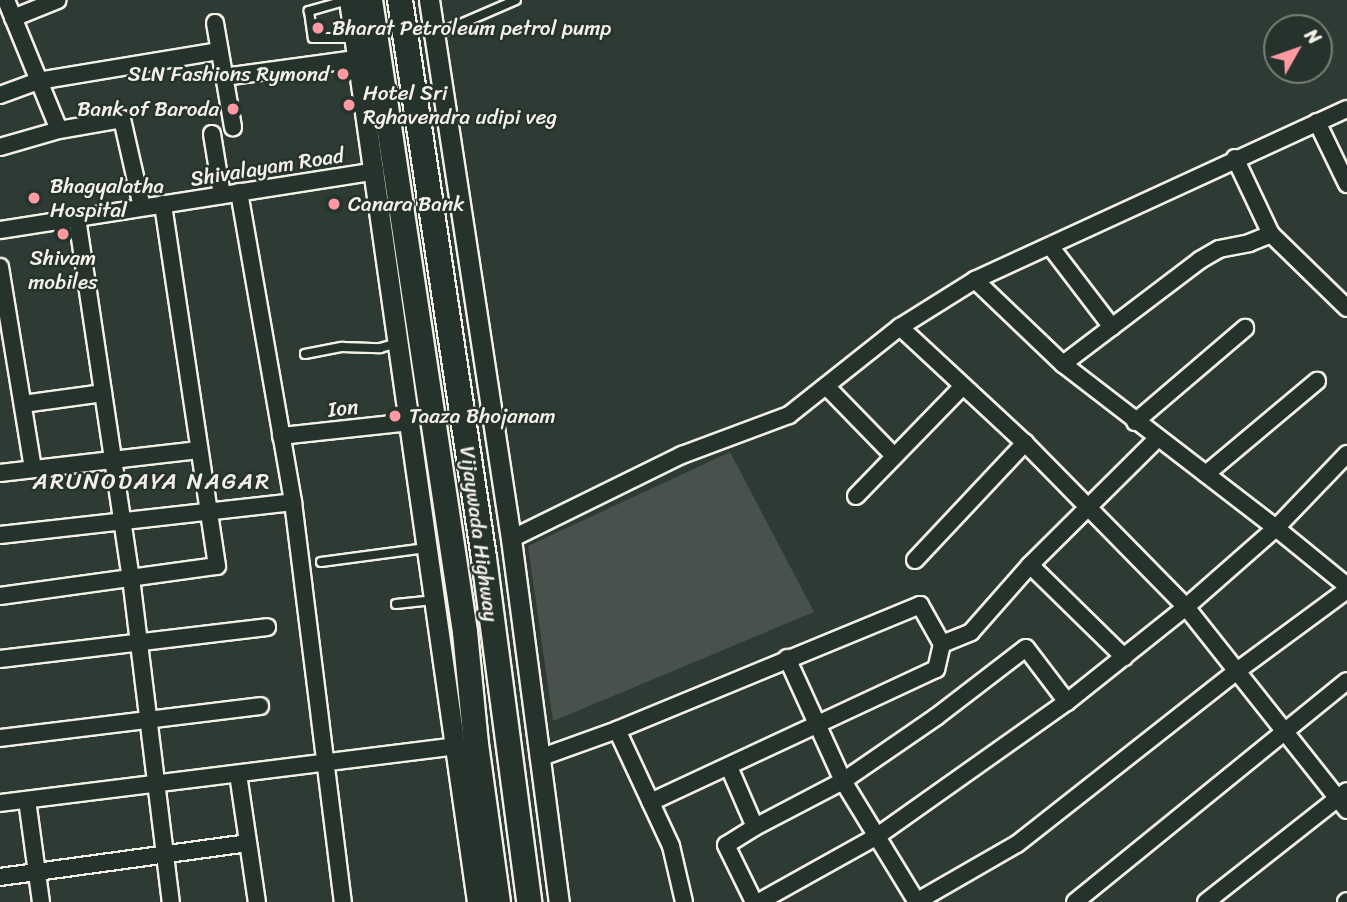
<!DOCTYPE html>
<html>
<head>
<meta charset="utf-8">
<style>
  body { margin:0 }
  #map { position:relative; width:1347px; height:902px; overflow:hidden; background:#2e3b34; font-family:Sriracha,sans-serif }
  div>[style] { position:absolute }
  [style*='--x'] { left:calc(var(--x)*1px); top:calc(var(--y)*1px); width:calc(var(--w)*1px); rotate:calc(var(--a)*1deg) }
  .green>* { inset:0; background:#48524c }
  .roads { filter:drop-shadow(2px 0 #f4f1e8) drop-shadow(-2px 0 #f4f1e8) drop-shadow(0 2px #f4f1e8) drop-shadow(0 -2px #f4f1e8) }
  .service>* { height:8px; margin:-4px; padding:0 4px; transform-origin:4px; border-radius:4px; background:#26332d }
  .minor>* { height:16px; margin:-8px; padding:0 8px; transform-origin:8px; border-radius:8px; background:#26332d }
  .tertiary>* { height:19px; margin:-9.5px; padding:0 9.5px; transform-origin:9.5px; border-radius:9.5px; background:#26332d }
  .trunk>* { height:24px; margin:-12px; padding:0 12px; transform-origin:12px; border-radius:12px; background:#26332d }
  .dots>* { width:19px; height:19px; translate:-50% -50%; box-sizing:border-box; border:4px solid #26332d; border-radius:50% }
  span { translate:-50% -50%; white-space:nowrap; text-align:center; line-height:1.15; -webkit-text-stroke:5px #26332d; paint-order:stroke }
  .poi-label { font-size:21px; color:#f4f1e8 }
  .left { translate:0 -50%; text-align:left }
  .right { translate:-100% -50%; text-align:right }
  .street-label { font-size:21px; color:#f4f1e8 }
  .neighbourhood-label { font-size:23px; color:#f4f1e8; letter-spacing:2px }
  .north { position:absolute; left:1263px; top:14px; width:70px; height:70px; box-sizing:border-box; background:#26332d; border:2px solid #787f78; border-radius:50%; rotate:50deg; font-size:19px; font-weight:700; line-height:28px; text-align:center; color:#f4f1e8 }
  .north::after { content:''; display:block; margin:auto; width:24px; height:32px; background:#ff9aa2; clip-path:polygon(50% 0,100% 100%,50% 72%,0 100%) }
</style>
</head>
<body>
<div id="map">
  <div class="green">
    <div style="clip-path:polygon(730px 452px,814px 612px,553px 721px,528px 546px)"></div>
  </div>
  <div class="roads">
    <div class="service">
      <div style="--x:348;--y:0;--w:41;--a:164.2"></div>
      <div style="--x:309;--y:11;--w:27;--a:82"></div>
      <div style="--x:313;--y:38;--w:41;--a:0"></div>
      <div style="--x:435;--y:35;--w:88;--a:-23.4"></div>
      <div style="--x:305;--y:354;--w:38;--a:-11"></div>
      <div style="--x:342;--y:347;--w:38;--a:2"></div>
      <div style="--x:380;--y:348;--w:18;--a:-16"></div>
      <div style="--x:321;--y:562;--w:106;--a:-7.6"></div>
      <div style="--x:396;--y:604;--w:37;--a:-6"></div>
    </div>
    <div class="minor">
      <div style="--x:6;--y:0;--w:140;--a:67.8"></div>
      <div style="--x:13;--y:18;--w:48;--a:-21.8"></div>
      <div style="--x:215;--y:23;--w:106;--a:80.2"></div>
      <div style="--x:224;--y:77;--w:133;--a:-7.8"></div>
      <div style="--x:0;--y:95;--w:40;--a:-20.2"></div>
      <div style="--x:38;--y:81;--w:184;--a:-9.4"></div>
      <div style="--x:1317;--y:122;--w:69;--a:64.2"></div>
      <div style="--x:212;--y:134;--w:62;--a:80.7"></div>
      <div style="--x:0;--y:147;--w:61;--a:-16.1"></div>
      <div style="--x:59;--y:130;--w:64;--a:-9.9"></div>
      <div style="--x:122;--y:119;--w:90;--a:77.2"></div>
      <div style="--x:1235;--y:158;--w:84;--a:64.7"></div>
      <div style="--x:1271;--y:234;--w:106;--a:44.2"></div>
      <div style="--x:239;--y:192;--w:315;--a:80.1"></div>
      <div style="--x:293;--y:502;--w:403;--a:82.9"></div>
      <div style="--x:77;--y:218;--w:364;--a:81.5"></div>
      <div style="--x:131;--y:578;--w:326;--a:83"></div>
      <div style="--x:0;--y:230;--w:380;--a:-8.9"></div>
      <div style="--x:1050;--y:246;--w:102;--a:52.6"></div>
      <div style="--x:0;--y:267;--w:204;--a:80.7"></div>
      <div style="--x:975;--y:280;--w:122;--a:43.7"></div>
      <div style="--x:1063;--y:364;--w:269;--a:37.6"></div>
      <div style="--x:1276;--y:528;--w:92;--a:39.2"></div>
      <div style="--x:900;--y:327;--w:171;--a:42.9"></div>
      <div style="--x:1025;--y:443;--w:230;--a:45.5"></div>
      <div style="--x:1186;--y:607;--w:259;--a:51.6"></div>
      <div style="--x:1063;--y:364;--w:172;--a:-37.2"></div>
      <div style="--x:1200;--y:260;--w:22;--a:-30"></div>
      <div style="--x:1219;--y:249;--w:31;--a:-11"></div>
      <div style="--x:1249;--y:243;--w:24;--a:-22"></div>
      <div style="--x:826;--y:386;--w:98;--a:45.8"></div>
      <div style="--x:23;--y:404;--w:81;--a:-7.8"></div>
      <div style="--x:1135;--y:422;--w:145;--a:-40.5"></div>
      <div style="--x:281;--y:436;--w:129;--a:-6.2"></div>
      <div style="--x:0;--y:473;--w:200;--a:-6.6"></div>
      <div style="--x:1206;--y:474;--w:145;--a:-40"></div>
      <div style="--x:856;--y:496;--w:152;--a:-45.8"></div>
      <div style="--x:0;--y:535;--w:295;--a:-6.4"></div>
      <div style="--x:511;--y:539;--w:191;--a:-26.2"></div>
      <div style="--x:682;--y:455;--w:114;--a:-20.5"></div>
      <div style="--x:789;--y:415;--w:142;--a:-38.4"></div>
      <div style="--x:900;--y:327;--w:89;--a:-32.1"></div>
      <div style="--x:975;--y:280;--w:409;--a:-24.7"></div>
      <div style="--x:915;--y:560;--w:161;--a:-46.8"></div>
      <div style="--x:1030;--y:565;--w:132;--a:44.4"></div>
      <div style="--x:0;--y:596;--w:219;--a:-7.9"></div>
      <div style="--x:217;--y:566;--w:366;--a:-98.5"></div>
      <div style="--x:942;--y:644;--w:31;--a:-22"></div>
      <div style="--x:971;--y:632;--w:89;--a:-48.6"></div>
      <div style="--x:1030;--y:565;--w:180;--a:-44.8"></div>
      <div style="--x:787;--y:658;--w:135;--a:65.5"></div>
      <div style="--x:843;--y:781;--w:142;--a:58.6"></div>
      <div style="--x:0;--y:659;--w:269;--a:-6.8"></div>
      <div style="--x:617;--y:730;--w:128;--a:65"></div>
      <div style="--x:671;--y:846;--w:57;--a:76.9"></div>
      <div style="--x:0;--y:738;--w:262;--a:-7"></div>
      <div style="--x:539;--y:758;--w:83;--a:-19.7"></div>
      <div style="--x:617;--y:730;--w:328;--a:-22.4"></div>
      <div style="--x:920;--y:605;--w:45;--a:60.6"></div>
      <div style="--x:942;--y:644;--w:26;--a:103"></div>
      <div style="--x:936;--y:669;--w:315;--a:155"></div>
      <div style="--x:729;--y:767;--w:65;--a:66.6"></div>
      <div style="--x:755;--y:827;--w:34;--a:148"></div>
      <div style="--x:726;--y:845;--w:64;--a:63.8"></div>
      <div style="--x:238;--y:774;--w:129;--a:81.6"></div>
      <div style="--x:27;--y:800;--w:103;--a:82.2"></div>
      <div style="--x:0;--y:803;--w:461;--a:-7.1"></div>
      <div style="--x:755;--y:827;--w:99;--a:-27.6"></div>
      <div style="--x:843;--y:781;--w:113;--a:-34.5"></div>
      <div style="--x:936;--y:717;--w:113;--a:-37.5"></div>
      <div style="--x:1026;--y:648;--w:68;--a:52.8"></div>
      <div style="--x:0;--y:877;--w:249;--a:-7.8"></div>
      <div style="--x:759;--y:902;--w:134;--a:-29.1"></div>
      <div style="--x:876;--y:837;--w:234;--a:-35.3"></div>
      <div style="--x:1067;--y:702;--w:152;--a:-38.6"></div>
      <div style="--x:1186;--y:607;--w:120;--a:-41.3"></div>
      <div style="--x:1276;--y:528;--w:103;--a:-46.2"></div>
      <div style="--x:916;--y:902;--w:116;--a:-29.9"></div>
      <div style="--x:1017;--y:844;--w:280;--a:-38.2"></div>
      <div style="--x:1237;--y:671;--w:137;--a:-36.4"></div>
      <div style="--x:1075;--y:902;--w:350;--a:-39.1"></div>
      <div style="--x:1206;--y:902;--w:179;--a:-38.2"></div>
      <div style="--x:1346;--y:902;--w:1;--a:-45"></div>
    </div>
    <div class="tertiary">
      <div style="--x:349;--y:0;--w:911;--a:81.92"></div>
      <div style="--x:429;--y:0;--w:545;--a:81.35"></div>
      <div style="--x:511;--y:539;--w:366;--a:82.5"></div>
    </div>
    <div class="trunk">
      <div style="--x:370;--y:0;--w:639;--a:81.45"></div>
      <div style="--x:465;--y:632;--w:113;--a:84.4"></div>
      <div style="--x:476;--y:744;--w:160;--a:82.1"></div>
      <div style="--x:400;--y:0;--w:564;--a:81.44"></div>
      <div style="--x:484;--y:558;--w:347;--a:82.5"></div>
    </div>
  </div>
  <div class="dots">
    <div style="left:318px;top:28px;background:#ff9aa2"></div>
    <div style="left:343px;top:74px;background:#ff9aa2"></div>
    <div style="left:349px;top:105px;background:#ff9aa2"></div>
    <div style="left:233px;top:109px;background:#ff9aa2"></div>
    <div style="left:34px;top:198px;background:#ff9aa2"></div>
    <div style="left:334px;top:204px;background:#ff9aa2"></div>
    <div style="left:63px;top:234px;background:#ff9aa2"></div>
    <div style="left:395px;top:416px;background:#ff9aa2"></div>
  </div>
  <div class="poi-label">
    <span class="left" style="left:332px;top:28px">Bharat Petroleum petrol pump</span>
    <span class="right" style="left:329px;top:74px">SLN Fashions Rymond</span>
    <span class="left" style="left:363px;top:105px">Hotel Sri<br>Rghavendra udipi veg</span>
    <span class="right" style="left:219px;top:109px">Bank of Baroda</span>
    <span class="left" style="left:50px;top:198px">Bhagyalatha<br>Hospital</span>
    <span class="left" style="left:348px;top:204px">Canara Bank</span>
    <span style="left:63px;top:270px">Shivam<br>mobiles</span>
    <span class="left" style="left:409px;top:416px">Taaza Bhojanam</span>
  </div>
  <div class="street-label">
    <span style="left:267px;top:167px;rotate:-9deg">Shivalayam Road</span>
    <span style="left:343px;top:408px;rotate:-7deg">Ion</span>
    <span style="left:479px;top:534px;rotate:82deg">Vijaywada Highway</span>
  </div>
  <div class="neighbourhood-label">
    <span style="left:152px;top:482px">ARUNODAYA NAGAR</span>
  </div>
  <div class="north">N</div>
</div>
</body>
</html>
